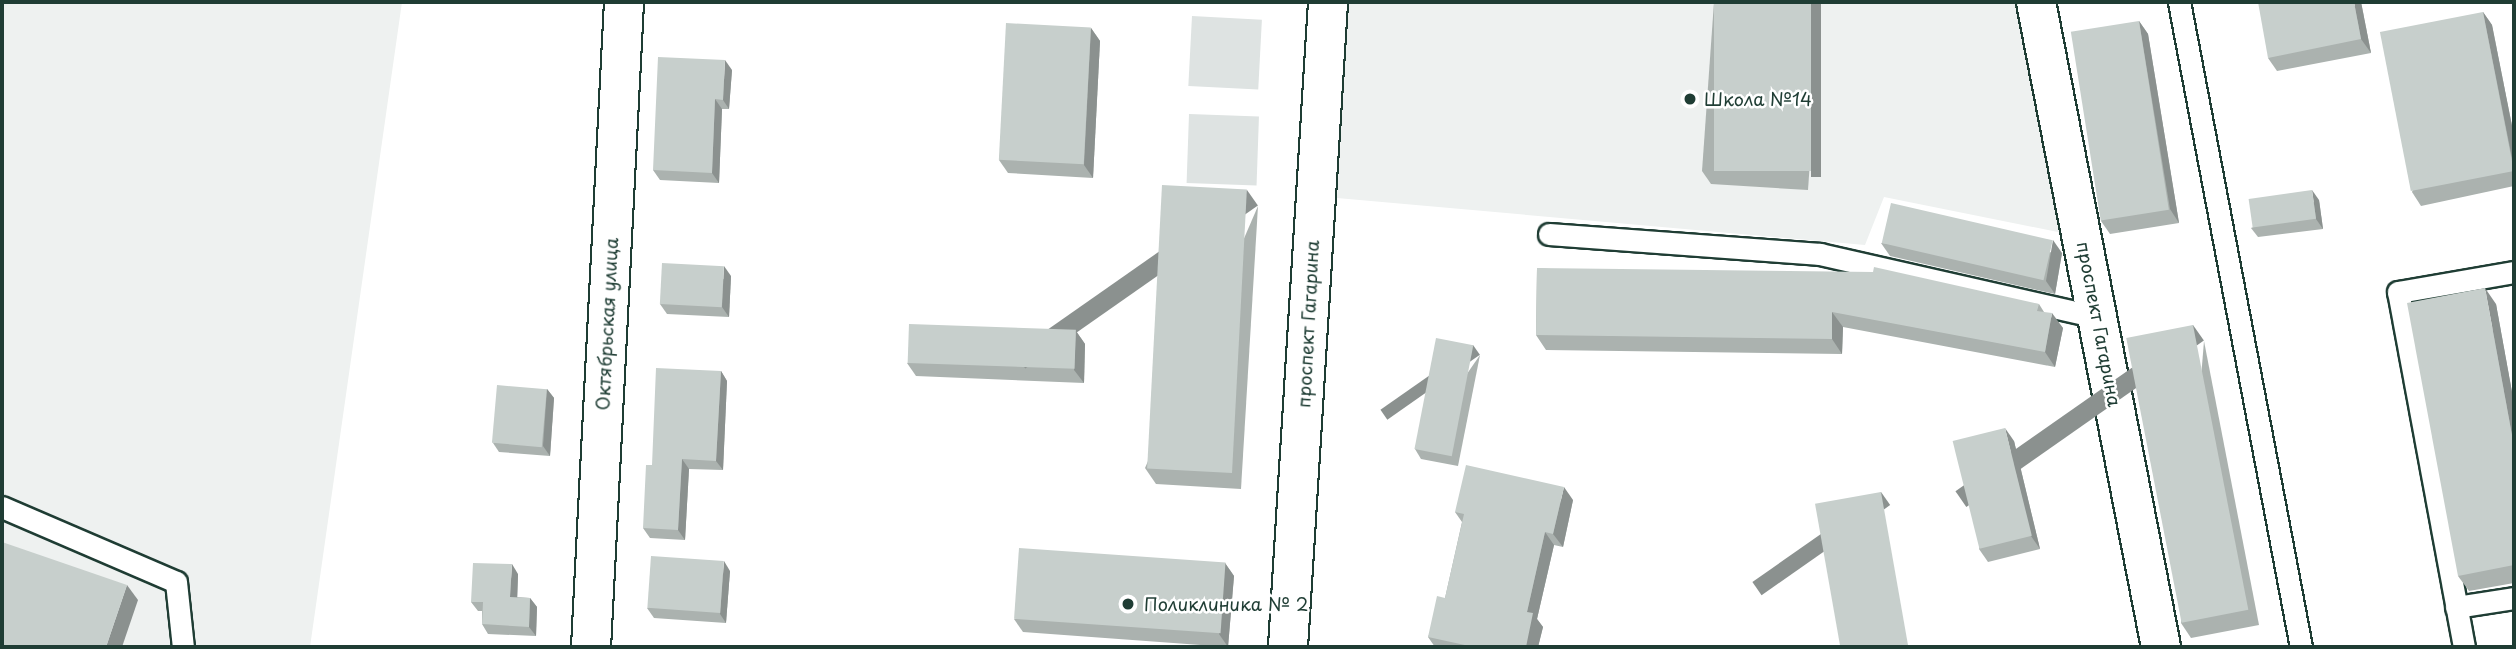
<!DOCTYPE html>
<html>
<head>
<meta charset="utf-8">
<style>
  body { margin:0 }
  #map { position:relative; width:2516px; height:649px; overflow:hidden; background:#fff; font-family:"Playpen Sans",sans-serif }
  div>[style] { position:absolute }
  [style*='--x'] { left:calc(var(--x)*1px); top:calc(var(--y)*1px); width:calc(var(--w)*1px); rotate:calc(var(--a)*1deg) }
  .built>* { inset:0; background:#eef1f0 }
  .green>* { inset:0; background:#dee3e2; transform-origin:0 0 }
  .roads { filter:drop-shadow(2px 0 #1f3d34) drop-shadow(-2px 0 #1f3d34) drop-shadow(0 2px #1f3d34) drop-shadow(0 -2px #1f3d34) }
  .service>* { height:21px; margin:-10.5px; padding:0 10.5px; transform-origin:10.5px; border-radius:10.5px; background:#fff }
  .minor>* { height:38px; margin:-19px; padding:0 19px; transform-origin:19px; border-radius:19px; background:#fff }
  .tertiary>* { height:38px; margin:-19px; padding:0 19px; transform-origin:19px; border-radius:19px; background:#fff }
  .wall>* { inset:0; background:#abb2af }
  .shaded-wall>* { inset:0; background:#8b918f; transform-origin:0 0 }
  .building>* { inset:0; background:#c7cfcc; transform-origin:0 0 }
  .dots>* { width:19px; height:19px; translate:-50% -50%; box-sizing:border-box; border:4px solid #fff; border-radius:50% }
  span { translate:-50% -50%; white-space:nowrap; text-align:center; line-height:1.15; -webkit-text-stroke:5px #fff; paint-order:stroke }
  .poi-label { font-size:18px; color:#1f3d34 }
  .left { translate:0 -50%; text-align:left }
  .street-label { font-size:18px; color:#1f3d34 }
  .frame { position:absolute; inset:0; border:4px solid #1f3d34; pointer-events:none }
</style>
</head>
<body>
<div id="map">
  <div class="built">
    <div style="clip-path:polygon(2px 2px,402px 2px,310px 647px,2px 647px)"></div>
    <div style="clip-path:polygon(1349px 2px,2018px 2px,2063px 233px,1884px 197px,1865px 245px,1337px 198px)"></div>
  </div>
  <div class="green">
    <div style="left:1192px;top:16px;width:70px;height:70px;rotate:3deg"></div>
    <div style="left:1189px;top:114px;width:70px;height:69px;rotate:2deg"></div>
  </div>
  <div class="roads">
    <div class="service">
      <div style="--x:2179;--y:2;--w:656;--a:79.29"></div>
      <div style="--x:1549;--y:234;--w:272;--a:4.2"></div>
      <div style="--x:1820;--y:254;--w:285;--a:12.8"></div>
      <div style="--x:2;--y:507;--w:189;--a:23.3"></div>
      <div style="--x:176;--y:582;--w:65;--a:83.9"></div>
      <div style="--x:2456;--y:607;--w:59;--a:-8.8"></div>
      <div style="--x:2464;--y:647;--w:361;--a:-100.5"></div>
      <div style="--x:2398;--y:292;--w:118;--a:-9.8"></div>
    </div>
    <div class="minor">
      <div style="--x:2036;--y:2;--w:657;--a:79.03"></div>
      <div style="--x:1288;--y:647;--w:646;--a:-86.45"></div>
    </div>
    <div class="tertiary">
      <div style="--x:591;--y:647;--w:646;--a:-87.07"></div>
    </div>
  </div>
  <div class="wall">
    <div style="clip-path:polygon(1714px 2px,1821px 2px,1808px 190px,1711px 184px,1702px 171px)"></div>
    <div style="clip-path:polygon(2361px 2px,2371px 53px,2277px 71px,2268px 58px)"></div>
    <div style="clip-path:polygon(2483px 12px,2492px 25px,2514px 136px,2514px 186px,2421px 206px,2412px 192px)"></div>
    <div style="clip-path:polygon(2139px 21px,2148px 34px,2179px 223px,2110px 234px,2101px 221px)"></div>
    <div style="clip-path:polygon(1091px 28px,1100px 41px,1093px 178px,1008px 173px,999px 160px)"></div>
    <div style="clip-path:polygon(732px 70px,729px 109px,722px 109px,719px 183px,660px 180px,653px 170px)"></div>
    <div style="clip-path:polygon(2319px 200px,2323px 229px,2258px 237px,2251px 228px)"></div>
    <div style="clip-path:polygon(1258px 206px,1241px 489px,1156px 484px,1145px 468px)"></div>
    <div style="clip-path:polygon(1881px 243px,2062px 253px,2055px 294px,1890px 256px)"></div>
    <div style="clip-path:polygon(1537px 268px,2039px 304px,2044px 312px,2063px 328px,2055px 367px,1843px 327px,1842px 354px,1546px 350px,1536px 335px)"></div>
    <div style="clip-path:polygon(731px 276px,729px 317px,667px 314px,660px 304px)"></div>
    <div style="clip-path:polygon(2496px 304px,2514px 403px,2514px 583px,2469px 591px,2458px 576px)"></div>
    <div style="clip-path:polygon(1076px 331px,1085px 344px,1084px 383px,916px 376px,907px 363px)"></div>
    <div style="clip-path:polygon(2204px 341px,2259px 625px,2191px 638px,2181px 623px)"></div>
    <div style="clip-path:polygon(1480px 355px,1458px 466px,1421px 459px,1415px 449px)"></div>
    <div style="clip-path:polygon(721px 371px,727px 381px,723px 470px,689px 469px,685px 540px,650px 538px,643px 528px)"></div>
    <div style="clip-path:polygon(547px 389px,554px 398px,550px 456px,499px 452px,493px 443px)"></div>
    <div style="clip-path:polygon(2014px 441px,2040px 549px,1988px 562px,1979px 549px)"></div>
    <div style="clip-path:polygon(1573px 500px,1563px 547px,1554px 545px,1537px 619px,1543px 627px,1538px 647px,1435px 647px,1428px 637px,1445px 598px,1462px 522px,1455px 512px)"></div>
    <div style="clip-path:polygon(1225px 563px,1234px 576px,1228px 647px,1023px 632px,1014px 619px)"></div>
    <div style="clip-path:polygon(730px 571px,726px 623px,654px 618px,647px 608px)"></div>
    <div style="clip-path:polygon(518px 574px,517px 597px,530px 598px,537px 607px,536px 636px,488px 634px,482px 624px,482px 611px,478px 611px,471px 602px)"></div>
  </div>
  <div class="shaded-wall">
    <div style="left:1811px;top:2px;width:10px;height:175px"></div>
    <div style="clip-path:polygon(2354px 2px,2361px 2px,2371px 53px,2361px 39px)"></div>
    <div style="clip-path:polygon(2483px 12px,2492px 25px,2514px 136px,2514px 168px)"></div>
    <div style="clip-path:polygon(2139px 21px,2148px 34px,2179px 223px,2170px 209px)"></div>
    <div style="clip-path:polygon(1091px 28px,1100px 41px,1093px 178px,1084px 165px)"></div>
    <div style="clip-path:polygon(725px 60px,732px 70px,729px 109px,723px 100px)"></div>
    <div style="clip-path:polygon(715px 99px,722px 109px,719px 183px,712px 173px)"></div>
    <div style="left:1247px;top:190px;width:19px;height:284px;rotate:55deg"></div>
    <div style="clip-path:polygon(2312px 190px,2319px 200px,2323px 229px,2316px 219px)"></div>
    <div style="clip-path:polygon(2053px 240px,2062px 253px,2055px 294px,2046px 281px)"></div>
    <div style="clip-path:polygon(724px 266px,731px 276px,729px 317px,722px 307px)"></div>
    <div style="clip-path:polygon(2485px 288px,2496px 304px,2514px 403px,2514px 446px)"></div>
    <div style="clip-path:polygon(1832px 312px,1843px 327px,1842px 354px,1832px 339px)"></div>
    <div style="clip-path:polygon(2052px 313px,2063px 328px,2055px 367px,2045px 352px)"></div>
    <div style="left:2193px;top:325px;width:19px;height:290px;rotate:55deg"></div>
    <div style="clip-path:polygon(1076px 331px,1085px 344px,1084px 383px,1074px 370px)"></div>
    <div style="left:1473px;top:345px;width:12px;height:113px;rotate:55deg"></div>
    <div style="clip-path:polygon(721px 371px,727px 381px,723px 470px,716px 461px)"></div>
    <div style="clip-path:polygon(547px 389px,554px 398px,550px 456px,543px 446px)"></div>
    <div style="clip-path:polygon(2005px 428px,2014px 441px,2040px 549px,2031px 536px)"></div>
    <div style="clip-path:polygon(682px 459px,689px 469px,685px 540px,678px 530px)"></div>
    <div style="clip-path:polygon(1564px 487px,1573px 500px,1563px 547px,1553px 534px)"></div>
    <div style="left:1881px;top:492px;width:16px;height:157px;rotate:55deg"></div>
    <div style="clip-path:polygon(1545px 532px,1554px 545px,1537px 619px,1543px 627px,1538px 647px,1526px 647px,1527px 612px)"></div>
    <div style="clip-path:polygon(724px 561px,730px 571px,726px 623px,720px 614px)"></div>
    <div style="clip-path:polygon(1225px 563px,1234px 576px,1228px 647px,1219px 634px)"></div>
    <div style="clip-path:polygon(512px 564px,518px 574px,517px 606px,510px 597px)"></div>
    <div style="clip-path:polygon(127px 585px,138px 600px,122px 647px,106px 647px)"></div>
    <div style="clip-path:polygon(530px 598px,537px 607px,536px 636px,529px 627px)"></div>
  </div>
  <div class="building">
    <div style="left:1714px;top:2px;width:97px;height:169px"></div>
    <div style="clip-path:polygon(2258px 2px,2354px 2px,2361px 39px,2268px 58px)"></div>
    <div style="left:2483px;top:12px;width:162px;height:105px;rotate:79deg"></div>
    <div style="left:2139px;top:21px;width:191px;height:69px;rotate:81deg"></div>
    <div style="left:1006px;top:23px;width:85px;height:137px;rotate:3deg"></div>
    <div style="clip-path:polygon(658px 57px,725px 60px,723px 100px,715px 99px,712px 173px,653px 170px)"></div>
    <div style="left:1162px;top:185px;width:85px;height:284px;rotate:3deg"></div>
    <div style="left:2312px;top:190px;width:29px;height:64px;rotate:82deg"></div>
    <div style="left:1891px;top:203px;width:166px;height:41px;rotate:13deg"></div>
    <div style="left:662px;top:263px;width:62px;height:41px;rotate:3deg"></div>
    <div style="clip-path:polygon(1874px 267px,2039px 304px,2037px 311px,2052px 313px,2045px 352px,1832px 312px,1832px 339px,1536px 335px,1537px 268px,1873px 272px)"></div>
    <div style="clip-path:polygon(2485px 288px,2514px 446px,2514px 565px,2458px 576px,2407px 303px)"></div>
    <div style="left:909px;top:324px;width:167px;height:39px;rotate:2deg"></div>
    <div style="left:2193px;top:325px;width:290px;height:68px;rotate:79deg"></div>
    <div style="left:1436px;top:338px;width:38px;height:113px;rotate:11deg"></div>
    <div style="clip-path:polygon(656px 368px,721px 371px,716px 461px,682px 459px,678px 530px,643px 528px,646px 465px,652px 465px)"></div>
    <div style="left:497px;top:385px;width:50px;height:58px;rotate:5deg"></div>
    <div style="left:2005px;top:428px;width:111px;height:54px;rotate:76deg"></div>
    <div style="clip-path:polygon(1466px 465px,1564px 487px,1553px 534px,1545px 532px,1527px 612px,1533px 613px,1526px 647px,1474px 647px,1428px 637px,1437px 596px,1445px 598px,1464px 514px,1455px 512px)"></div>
    <div style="left:1881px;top:492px;width:157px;height:67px;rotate:80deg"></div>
    <div style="clip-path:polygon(2px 542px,127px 585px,106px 647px,2px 647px)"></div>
    <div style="left:1019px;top:548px;width:207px;height:71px;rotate:4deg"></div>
    <div style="left:651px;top:556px;width:73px;height:52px;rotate:4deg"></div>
    <div style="clip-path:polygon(473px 563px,512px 564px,510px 597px,530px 598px,529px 627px,482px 624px,483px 602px,471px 602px)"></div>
  </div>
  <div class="dots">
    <div style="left:1690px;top:99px;background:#1f3d34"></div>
    <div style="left:1128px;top:604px;background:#1f3d34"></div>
  </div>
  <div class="poi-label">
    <span class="left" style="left:1704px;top:99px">Школа №14</span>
    <span class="left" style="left:1144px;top:604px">Поликлиника № 2</span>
  </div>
  <div class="street-label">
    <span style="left:607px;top:324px;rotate:-87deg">Октябрьская улица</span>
    <span style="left:1308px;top:324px;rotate:-87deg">проспект Гагарина</span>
    <span style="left:2099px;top:324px;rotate:79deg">проспект Гагарина</span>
  </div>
  <div class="frame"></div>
</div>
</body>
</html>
